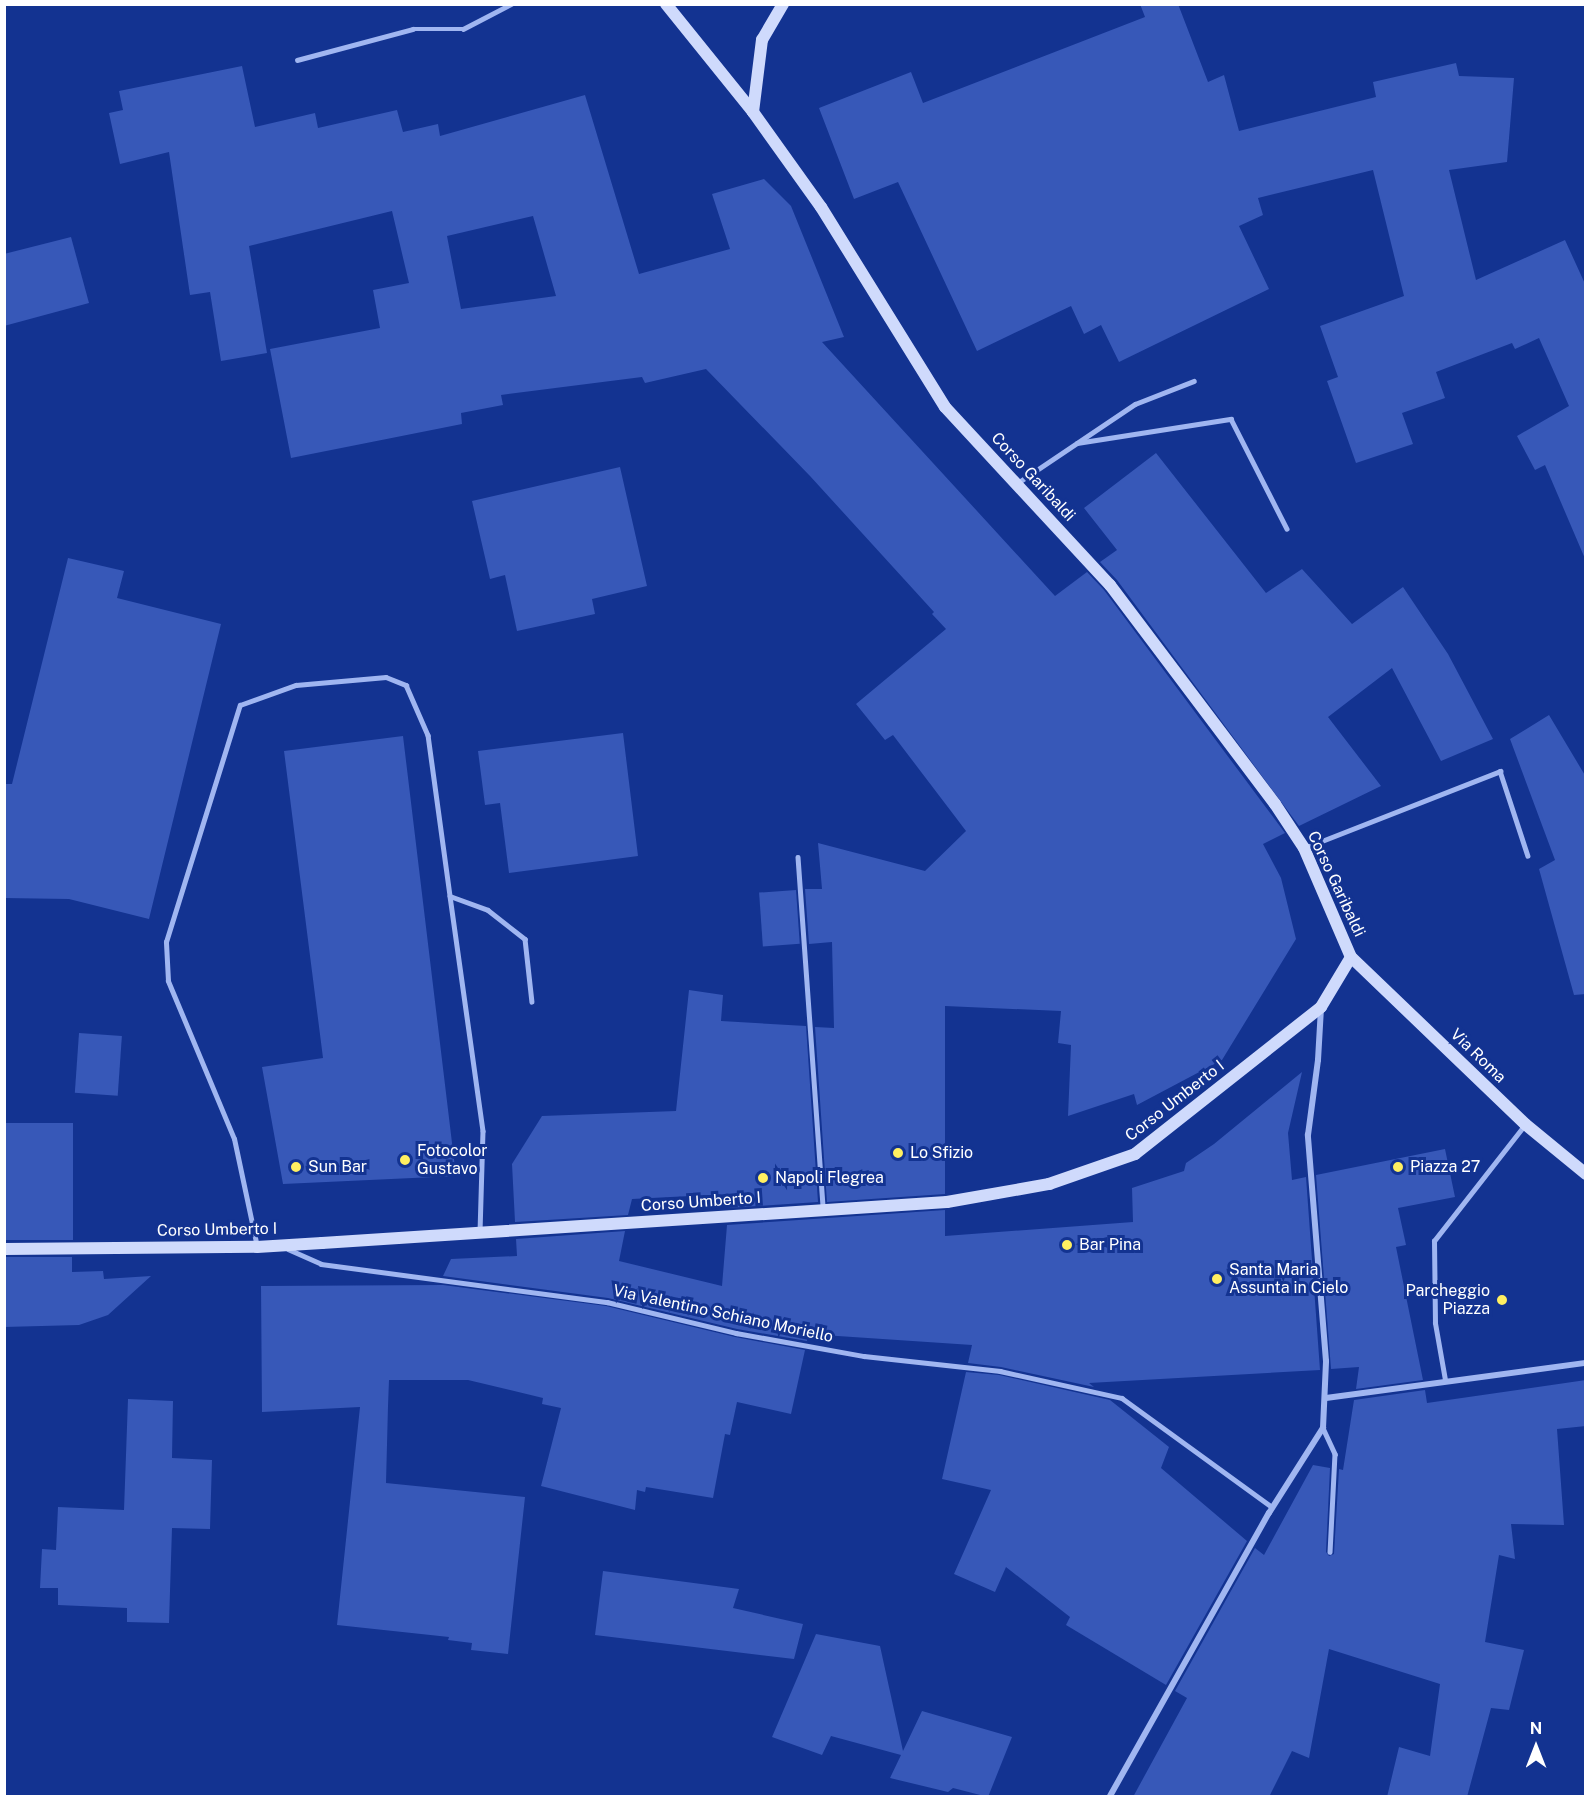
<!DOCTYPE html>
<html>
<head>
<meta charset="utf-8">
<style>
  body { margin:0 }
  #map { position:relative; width:1590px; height:1801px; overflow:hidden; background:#133391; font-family:"Public Sans",sans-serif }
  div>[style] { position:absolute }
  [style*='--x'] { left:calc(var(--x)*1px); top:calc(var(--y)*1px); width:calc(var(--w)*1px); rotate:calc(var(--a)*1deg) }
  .building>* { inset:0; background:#3758b8; transform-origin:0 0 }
  .lane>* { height:4.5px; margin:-2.25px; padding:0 2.25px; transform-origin:2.25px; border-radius:2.25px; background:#a0b6f1 }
  .street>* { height:6px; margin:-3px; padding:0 3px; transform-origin:3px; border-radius:3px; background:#a0b6f1 }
  .secondary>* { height:12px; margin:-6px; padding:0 6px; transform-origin:6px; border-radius:6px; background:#cfdafc }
  .dots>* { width:16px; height:16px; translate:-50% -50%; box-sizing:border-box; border:3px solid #133391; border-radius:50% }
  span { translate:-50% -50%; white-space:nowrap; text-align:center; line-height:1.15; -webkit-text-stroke:6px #133391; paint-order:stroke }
  .street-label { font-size:16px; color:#fff }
  .poi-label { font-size:16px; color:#fff }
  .left { translate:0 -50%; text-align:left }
  .right { translate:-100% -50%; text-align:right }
  .frame { position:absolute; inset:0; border:6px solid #fff; pointer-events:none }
  .north { position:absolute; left:1506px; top:1717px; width:60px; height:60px; -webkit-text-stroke:4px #133391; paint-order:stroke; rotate:0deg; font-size:16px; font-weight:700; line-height:24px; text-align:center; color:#fff }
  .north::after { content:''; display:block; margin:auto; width:21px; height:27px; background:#fff; clip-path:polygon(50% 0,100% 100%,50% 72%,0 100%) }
</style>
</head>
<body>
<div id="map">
  <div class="building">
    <div style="clip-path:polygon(1140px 4px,1178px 4px,1208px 82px,1224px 75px,1239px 131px,1376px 97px,1373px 82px,1456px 63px,1459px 76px,1514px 78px,1507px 162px,1449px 170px,1476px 280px,1565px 240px,1586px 286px,1586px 561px,1545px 465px,1535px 470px,1517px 436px,1569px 406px,1539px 338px,1515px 349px,1512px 343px,1436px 372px,1445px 398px,1402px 413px,1413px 444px,1356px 463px,1327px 381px,1338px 377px,1320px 326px,1404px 296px,1373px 170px,1258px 198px,1263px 215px,1239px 226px,1269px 289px,1119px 362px,1101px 325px,1084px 334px,1071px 306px,977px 351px,898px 182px,854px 199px,819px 108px,911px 72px,923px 103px,1145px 17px)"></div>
    <div style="clip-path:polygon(evenodd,242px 66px,255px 127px,315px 113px,318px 128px,397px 110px,403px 132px,438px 124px,440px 136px,585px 95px,639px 274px,730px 249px,712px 194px,764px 179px,791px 206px,844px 337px,822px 342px,1055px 596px,1087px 572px,1104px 590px,1285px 833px,1263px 844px,1281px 878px,1296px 939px,1222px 1060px,1137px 1105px,1134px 1094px,1068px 1116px,1071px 1045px,1058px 1043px,1061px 1011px,945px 1006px,945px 1194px,827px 1202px,815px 1027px,834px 1028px,832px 942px,809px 944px,805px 889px,822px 889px,818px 843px,925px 871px,966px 831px,893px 735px,885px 740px,856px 704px,946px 629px,932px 614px,934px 612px,810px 476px,706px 369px,645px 383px,642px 377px,501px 395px,503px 405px,461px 413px,462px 424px,291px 458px,270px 349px,380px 328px,373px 290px,409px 283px,392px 211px,249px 246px,267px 353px,221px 361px,210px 292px,190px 295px,169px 152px,120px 164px,109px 113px,123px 110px,119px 91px,242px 66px,533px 216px,556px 296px,461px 309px,447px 236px,533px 216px)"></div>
    <div style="clip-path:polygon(71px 237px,89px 303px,4px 326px,4px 254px)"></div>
    <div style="clip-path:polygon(1156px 453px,1266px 593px,1302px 569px,1352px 624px,1403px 587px,1448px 654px,1493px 739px,1441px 761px,1392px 668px,1328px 717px,1381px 786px,1299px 826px,1117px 580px,1100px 562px,1117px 550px,1084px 508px)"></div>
    <div style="clip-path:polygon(620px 467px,647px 586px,592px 599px,595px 614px,517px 631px,505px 575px,490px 579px,472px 501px)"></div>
    <div style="clip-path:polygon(68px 558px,124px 571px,117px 598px,221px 624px,149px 919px,69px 899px,4px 898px,4px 784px,12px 784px)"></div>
    <div style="clip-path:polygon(1549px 715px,1586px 777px,1586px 994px,1574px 995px,1539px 869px,1555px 860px,1510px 739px)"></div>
    <div style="clip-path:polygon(623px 733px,638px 856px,509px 873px,500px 803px,485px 805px,478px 751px)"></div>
    <div style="clip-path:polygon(403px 736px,456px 1176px,283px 1184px,262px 1067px,323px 1058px,284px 751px)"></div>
    <div style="left:796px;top:890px;width:54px;height:37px;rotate:86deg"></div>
    <div style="clip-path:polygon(689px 990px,723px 995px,721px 1021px,806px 1026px,818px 1202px,728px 1208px,729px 1194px,632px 1199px,628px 1215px,515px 1222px,512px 1164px,542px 1116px,676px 1111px)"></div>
    <div style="left:79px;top:1033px;width:43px;height:60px;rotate:4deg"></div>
    <div style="clip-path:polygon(1302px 1072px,1288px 1133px,1292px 1180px,1306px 1177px,1320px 1370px,1089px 1383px,1094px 1387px,1001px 1367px,968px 1363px,972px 1345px,808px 1334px,807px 1341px,737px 1329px,608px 1298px,443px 1276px,451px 1259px,517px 1256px,516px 1239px,625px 1231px,619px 1261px,722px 1286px,727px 1225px,945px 1210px,945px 1236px,1133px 1222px,1132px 1188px,1184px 1171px,1186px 1163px,1214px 1144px)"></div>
    <div style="left:73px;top:1123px;width:117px;height:69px;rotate:90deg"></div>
    <div style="clip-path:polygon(1445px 1149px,1455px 1197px,1398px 1208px,1406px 1245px,1396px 1247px,1423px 1380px,1356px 1389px,1359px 1367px,1331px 1369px,1316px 1175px)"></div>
    <div style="clip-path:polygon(4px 1257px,72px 1257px,72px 1272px,103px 1271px,104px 1279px,151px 1276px,108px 1315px,79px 1325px,4px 1327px)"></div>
    <div style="clip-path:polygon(443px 1285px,606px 1306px,735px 1337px,805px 1350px,791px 1414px,737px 1402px,730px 1435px,725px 1434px,713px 1498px,646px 1487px,645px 1492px,637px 1490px,635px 1510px,541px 1486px,561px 1408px,542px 1404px,543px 1398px,468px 1380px,389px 1380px,388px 1406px,380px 1406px,388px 1406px,386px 1483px,525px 1497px,508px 1654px,471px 1650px,472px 1643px,448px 1640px,449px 1637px,337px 1625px,360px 1407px,262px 1412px,261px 1286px)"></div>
    <div style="clip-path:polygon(966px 1372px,999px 1375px,1110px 1400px,1169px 1447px,1161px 1468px,1247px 1541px,1166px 1685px,1066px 1625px,1070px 1617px,1006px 1567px,995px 1592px,954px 1574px,991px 1490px,942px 1479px)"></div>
    <div style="clip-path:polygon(1586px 1380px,1586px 1426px,1557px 1429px,1564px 1525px,1511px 1524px,1515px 1559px,1499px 1555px,1485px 1642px,1524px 1650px,1509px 1710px,1491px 1708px,1467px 1797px,1387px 1797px,1399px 1747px,1430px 1756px,1440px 1684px,1329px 1649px,1309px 1758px,1292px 1751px,1269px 1797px,1133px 1797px,1187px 1698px,1175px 1691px,1255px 1548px,1264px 1555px,1313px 1465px,1330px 1468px,1326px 1552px,1329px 1556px,1334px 1554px,1339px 1469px,1343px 1470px,1354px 1400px,1425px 1390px,1427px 1403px)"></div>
    <div style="clip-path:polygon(128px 1399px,173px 1401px,172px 1458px,212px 1460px,210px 1529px,172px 1528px,169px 1623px,127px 1622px,127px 1608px,58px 1605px,58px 1588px,40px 1588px,42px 1549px,56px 1550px,58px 1507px,124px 1510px)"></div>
    <div style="clip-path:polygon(603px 1571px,739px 1589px,733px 1608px,803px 1624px,794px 1659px,595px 1635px)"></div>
    <div style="clip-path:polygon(816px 1634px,880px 1646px,903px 1751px,922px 1711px,1012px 1737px,988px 1797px,953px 1788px,948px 1792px,890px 1778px,901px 1755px,831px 1736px,822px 1755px,772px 1737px)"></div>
  </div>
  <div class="lane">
    <div style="--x:297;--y:60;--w:120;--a:-15"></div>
    <div style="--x:413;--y:29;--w:50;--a:0"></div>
    <div style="--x:463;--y:29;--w:54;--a:-27.5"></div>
    <div style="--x:1077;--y:443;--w:156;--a:-8.9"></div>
    <div style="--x:1231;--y:419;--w:123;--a:63"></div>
    <div style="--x:1016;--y:484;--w:143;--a:-33.9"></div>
    <div style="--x:1135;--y:404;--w:63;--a:-21.3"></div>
    <div style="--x:1304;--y:848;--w:211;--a:-21.4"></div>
    <div style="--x:1500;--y:771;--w:89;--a:71.8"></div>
    <div style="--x:798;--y:857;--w:352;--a:85.9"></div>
    <div style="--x:450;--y:896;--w:237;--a:82"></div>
    <div style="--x:483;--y:1131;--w:99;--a:91.7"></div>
    <div style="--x:257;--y:1247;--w:110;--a:-102"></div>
    <div style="--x:234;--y:1139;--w:171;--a:-112.7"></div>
    <div style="--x:168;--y:981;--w:39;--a:-93"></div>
    <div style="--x:166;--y:942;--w:248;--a:-72.7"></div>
    <div style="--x:240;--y:705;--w:59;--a:-19.7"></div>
    <div style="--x:296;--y:685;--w:90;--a:-5.1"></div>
    <div style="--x:386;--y:677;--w:22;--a:22"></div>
    <div style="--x:406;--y:685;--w:55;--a:66.3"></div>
    <div style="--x:428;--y:735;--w:162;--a:82.2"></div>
    <div style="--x:450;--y:896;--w:40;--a:20.2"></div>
    <div style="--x:488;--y:910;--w:47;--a:38.1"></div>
    <div style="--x:525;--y:939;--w:63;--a:83.7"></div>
    <div style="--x:288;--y:1249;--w:36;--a:24"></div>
    <div style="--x:321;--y:1264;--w:289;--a:7.6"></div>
    <div style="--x:607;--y:1302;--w:133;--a:13.5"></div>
    <div style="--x:736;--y:1333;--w:130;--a:10.2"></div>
    <div style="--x:864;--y:1356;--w:137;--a:6.3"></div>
    <div style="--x:1000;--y:1371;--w:125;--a:12.5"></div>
    <div style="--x:1122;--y:1398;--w:185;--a:36"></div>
    <div style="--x:1445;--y:1380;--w:58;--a:-100"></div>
    <div style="--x:1435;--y:1323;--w:82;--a:-90.7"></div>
    <div style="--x:1434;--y:1241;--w:146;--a:-52"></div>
    <div style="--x:1323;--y:1428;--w:29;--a:65"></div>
    <div style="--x:1335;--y:1454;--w:98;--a:92.9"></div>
  </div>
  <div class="street">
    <div style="--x:1326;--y:1398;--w:262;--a:-7.7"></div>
    <div style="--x:1110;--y:1796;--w:325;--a:-60.7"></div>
    <div style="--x:1269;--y:1513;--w:101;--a:-57.6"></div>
    <div style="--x:1323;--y:1428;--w:67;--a:-87.4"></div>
    <div style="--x:1326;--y:1361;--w:227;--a:-94.6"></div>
    <div style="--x:1308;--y:1135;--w:76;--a:-82.4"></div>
    <div style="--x:1318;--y:1060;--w:52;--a:-86.7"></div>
  </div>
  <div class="secondary">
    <div style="--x:666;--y:4;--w:139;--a:51.1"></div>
    <div style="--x:753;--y:112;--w:117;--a:54.4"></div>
    <div style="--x:821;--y:207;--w:235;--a:58.2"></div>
    <div style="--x:945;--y:407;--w:243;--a:47.2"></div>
    <div style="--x:1110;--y:585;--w:274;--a:53"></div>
    <div style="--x:1275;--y:804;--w:53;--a:56.6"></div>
    <div style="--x:1304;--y:848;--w:119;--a:66.7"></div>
    <div style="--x:1351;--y:957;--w:241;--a:43.8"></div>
    <div style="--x:1525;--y:1124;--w:79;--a:39.3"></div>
    <div style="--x:753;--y:112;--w:73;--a:-82.9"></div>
    <div style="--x:762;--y:40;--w:42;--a:-59.7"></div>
    <div style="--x:4;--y:1249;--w:253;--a:-0.5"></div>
    <div style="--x:257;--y:1247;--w:65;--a:-3.5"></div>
    <div style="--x:322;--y:1243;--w:626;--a:-3.75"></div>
    <div style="--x:947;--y:1202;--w:104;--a:-10"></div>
    <div style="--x:1049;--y:1184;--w:91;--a:-19.2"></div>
    <div style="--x:1135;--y:1154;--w:237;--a:-38.3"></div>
    <div style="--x:1321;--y:1007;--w:58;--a:-59"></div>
  </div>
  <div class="dots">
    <div style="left:898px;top:1153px;background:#ffef61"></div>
    <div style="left:405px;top:1160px;background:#ffef61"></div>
    <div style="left:296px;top:1167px;background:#ffef61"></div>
    <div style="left:1398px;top:1167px;background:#ffef61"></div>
    <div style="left:763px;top:1178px;background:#ffef61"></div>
    <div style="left:1067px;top:1245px;background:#ffef61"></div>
    <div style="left:1217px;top:1279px;background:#ffef61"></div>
    <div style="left:1502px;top:1300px;background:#ffef61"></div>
  </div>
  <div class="street-label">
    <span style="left:1033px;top:477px;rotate:47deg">Corso Garibaldi</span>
    <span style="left:1336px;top:884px;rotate:65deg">Corso Garibaldi</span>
    <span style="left:1478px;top:1056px;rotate:44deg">Via Roma</span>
    <span style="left:1175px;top:1101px;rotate:-38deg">Corso Umberto I</span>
    <span style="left:701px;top:1202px;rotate:-4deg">Corso Umberto I</span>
    <span style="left:217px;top:1230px;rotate:-1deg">Corso Umberto I</span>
    <span style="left:723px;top:1314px;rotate:12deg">Via Valentino Schiano Moriello</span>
  </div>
  <div class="poi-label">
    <span class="left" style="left:417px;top:1160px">Fotocolor<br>Gustavo</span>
    <span class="left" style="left:910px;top:1153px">Lo Sfizio</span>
    <span class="left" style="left:308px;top:1167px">Sun Bar</span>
    <span class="left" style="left:1410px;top:1167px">Piazza 27</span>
    <span class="left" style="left:775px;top:1178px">Napoli Flegrea</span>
    <span class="left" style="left:1079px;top:1245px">Bar Pina</span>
    <span class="left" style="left:1229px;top:1279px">Santa Maria<br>Assunta in Cielo</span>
    <span class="right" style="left:1490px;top:1300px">Parcheggio<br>Piazza</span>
  </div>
  <div class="frame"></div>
  <div class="north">N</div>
</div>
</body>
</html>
